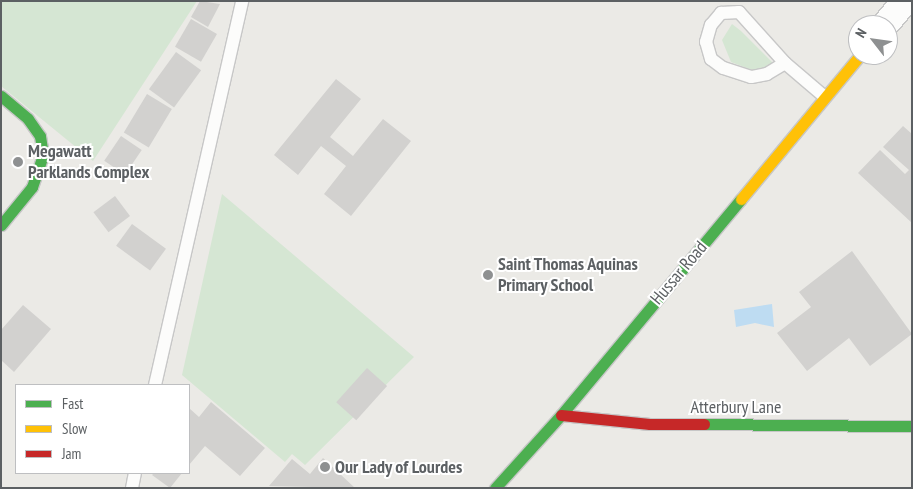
<!DOCTYPE html>
<html>
<head>
<meta charset="utf-8">
<style>
  body { margin:0 }
  #map { position:relative; width:913px; height:489px; overflow:hidden; background:#ebeae6; font-family:"PT Sans Narrow",sans-serif }
  div>[style] { position:absolute }
  [style*='--x'] { left:calc(var(--x)*1px); top:calc(var(--y)*1px); width:calc(var(--w)*1px); rotate:calc(var(--a)*1deg) }
  .green>* { inset:0; background:#d5e6d3 }
  .water>* { inset:0; background:#bedcf2 }
  .building>* { inset:0; background:#d2d1cf; transform-origin:0 0 }
  .roads { filter:drop-shadow(1px 0 #c7c7c7) drop-shadow(-1px 0 #c7c7c7) drop-shadow(0 1px #c7c7c7) drop-shadow(0 -1px #c7c7c7) }
  .lane>* { height:12px; margin:-6px; padding:0 6px; transform-origin:6px; border-radius:6px; background:#fcfcfb }
  .street>* { height:26px; margin:-13px; padding:0 13px; transform-origin:13px; border-radius:13px; background:#fcfcfb }
  .fast>* { height:11px; margin:-5.5px; padding:0 5.5px; transform-origin:5.5px; border-radius:5.5px; background:#4caf50 }
  .slow>* { height:11px; margin:-5.5px; padding:0 5.5px; transform-origin:5.5px; border-radius:5.5px; background:#ffc107 }
  .jam>* { height:11px; margin:-5.5px; padding:0 5.5px; transform-origin:5.5px; border-radius:5.5px; background:#c62828 }
  .dots>* { width:14px; height:14px; translate:-50% -50%; box-sizing:border-box; border:2px solid #fff; border-radius:50% }
  span { translate:-50% -50%; white-space:nowrap; text-align:center; line-height:1.15; -webkit-text-stroke:4px #fff; paint-order:stroke }
  .poi-label { font-size:18px; color:#5c6063; font-weight:700 }
  .left { translate:0 -50%; text-align:left }
  .street-label { font-size:18px; color:#5c6063 }
  .frame { position:absolute; inset:0; border:2px solid #5c6063; pointer-events:none }
  .legend { position:absolute; left:15px; top:384px; width:175px; height:90px; box-sizing:border-box; background:#fff; border:1px solid #bebfc1; margin:0; padding:6px 9px; list-style:none; font-size:15px; color:#5c6063 }
  .legend li { display:flex; align-items:center; gap:10px; height:25px }
  .legend b { width:25px; border:1px solid #bebfc1 }
  .north { position:absolute; left:848px; top:15px; width:50px; height:50px; box-sizing:border-box; background:#fff; border:1px solid #bebfc1; border-radius:50%; rotate:300deg; font-size:14px; font-weight:700; line-height:20px; text-align:center; color:#5c6063 }
  .north::after { content:''; display:block; margin:auto; width:18px; height:22px; background:#8e9091; clip-path:polygon(50% 0,100% 100%,50% 72%,0 100%) }
</style>
</head>
<body>
<div id="map">
  <div class="green">
    <div style="clip-path:polygon(1px 1px,197px 1px,93px 161px,1px 86px)"></div>
    <div style="clip-path:polygon(732px 24px,741px 31px,773px 63px,764px 69px,752px 70px,731px 62px,722px 40px)"></div>
    <div style="clip-path:polygon(222px 194px,414px 357px,305px 465px,292px 454px,285px 462px,182px 375px)"></div>
  </div>
  <div class="water">
    <div style="clip-path:polygon(772px 304px,774px 327px,755px 323px,736px 327px,734px 310px)"></div>
  </div>
  <div class="building">
    <div style="clip-path:polygon(200px 1px,220px 4px,208px 27px,191px 17px)"></div>
    <div style="left:191px;top:19px;width:30px;height:32px;rotate:30deg"></div>
    <div style="left:176px;top:52px;width:31px;height:46px;rotate:36deg"></div>
    <div style="clip-path:polygon(336px 79px,361px 99px,330px 137px,353px 156px,383px 119px,411px 141px,351px 216px,324px 194px,346px 166px,321px 146px,298px 175px,274px 155px)"></div>
    <div style="left:147px;top:94px;width:29px;height:45px;rotate:31deg"></div>
    <div style="clip-path:polygon(903px 126px,912px 134px,912px 223px,858px 173px,880px 150px,905px 174px,909px 170px,883px 147px)"></div>
    <div style="left:121px;top:136px;width:25px;height:30px;rotate:34deg"></div>
    <div style="left:115px;top:196px;width:25px;height:27px;rotate:53deg"></div>
    <div style="left:132px;top:224px;width:42px;height:27px;rotate:36deg"></div>
    <div style="clip-path:polygon(852px 251px,912px 334px,870px 366px,849px 338px,807px 371px,777px 333px,811px 307px,799px 292px)"></div>
    <div style="clip-path:polygon(23px 305px,51px 329px,14px 372px,1px 360px,1px 330px)"></div>
    <div style="left:367px;top:368px;width:27px;height:46px;rotate:42deg"></div>
    <div style="clip-path:polygon(211px 402px,265px 448px,240px 476px,205px 446px,189px 465px,189px 408px,199px 417px)"></div>
    <div style="clip-path:polygon(323px 458px,355px 488px,269px 486px,292px 459px,310px 474px)"></div>
    <div style="clip-path:polygon(154px 473px,182px 473px,170px 488px,152px 475px)"></div>
  </div>
  <div class="roads">
    <div class="lane">
      <div style="--x:785;--y:63;--w:21;--a:149"></div>
      <div style="--x:767;--y:74;--w:16;--a:169"></div>
      <div style="--x:751;--y:77;--w:29;--a:-162"></div>
      <div style="--x:723;--y:68;--w:15;--a:-143"></div>
      <div style="--x:711;--y:59;--w:18;--a:-106"></div>
      <div style="--x:706;--y:42;--w:18;--a:-74"></div>
      <div style="--x:711;--y:25;--w:16;--a:-50"></div>
      <div style="--x:721;--y:13;--w:18;--a:-3"></div>
      <div style="--x:739;--y:12;--w:69;--a:48"></div>
      <div style="--x:785;--y:63;--w:52;--a:40.4"></div>
      <div style="--x:155;--y:385;--w:394;--a:-77.2"></div>
      <div style="--x:132;--y:488;--w:15;--a:-79"></div>
    </div>
    <div class="street">
      <div style="--x:885;--y:25;--w:31;--a:-50"></div>
    </div>
    <div class="fast">
      <div style="--x:1;--y:96;--w:35;--a:40"></div>
      <div style="--x:28;--y:119;--w:21;--a:55"></div>
      <div style="--x:40;--y:136;--w:19;--a:81"></div>
      <div style="--x:43;--y:155;--w:34;--a:109"></div>
      <div style="--x:32;--y:187;--w:49;--a:129.2"></div>
      <div style="--x:704;--y:424;--w:208;--a:0.6"></div>
      <div style="--x:495;--y:488;--w:98;--a:-47.9"></div>
      <div style="--x:561;--y:415;--w:281;--a:-50.2"></div>
    </div>
    <div class="slow">
      <div style="--x:741;--y:199;--w:187;--a:-50.4"></div>
    </div>
    <div class="jam">
      <div style="--x:561;--y:415;--w:89;--a:5.8"></div>
      <div style="--x:650;--y:424;--w:54;--a:0"></div>
    </div>
  </div>
  <div class="dots">
    <div style="left:18px;top:162px;background:#8e9091"></div>
    <div style="left:488px;top:275px;background:#8e9091"></div>
    <div style="left:325px;top:467px;background:#8e9091"></div>
  </div>
  <div class="poi-label">
    <span class="left" style="left:28px;top:162px">Megawatt<br>Parklands Complex</span>
    <span class="left" style="left:498px;top:275px">Saint Thomas Aquinas<br>Primary School</span>
    <span class="left" style="left:335px;top:467px">Our Lady of Lourdes</span>
  </div>
  <div class="street-label">
    <span style="left:679px;top:273px;rotate:-50deg">Hussar Road</span>
    <span style="left:736px;top:407px">Atterbury Lane</span>
  </div>
  <div class="frame"></div>
  <ul class="legend">
  <li><b style="height:6px;background:#4caf50"></b>Fast</li>
  <li><b style="height:6px;background:#ffc107"></b>Slow</li>
  <li><b style="height:6px;background:#c62828"></b>Jam</li>
  </ul>
  <div class="north">N</div>
</div>
</body>
</html>
